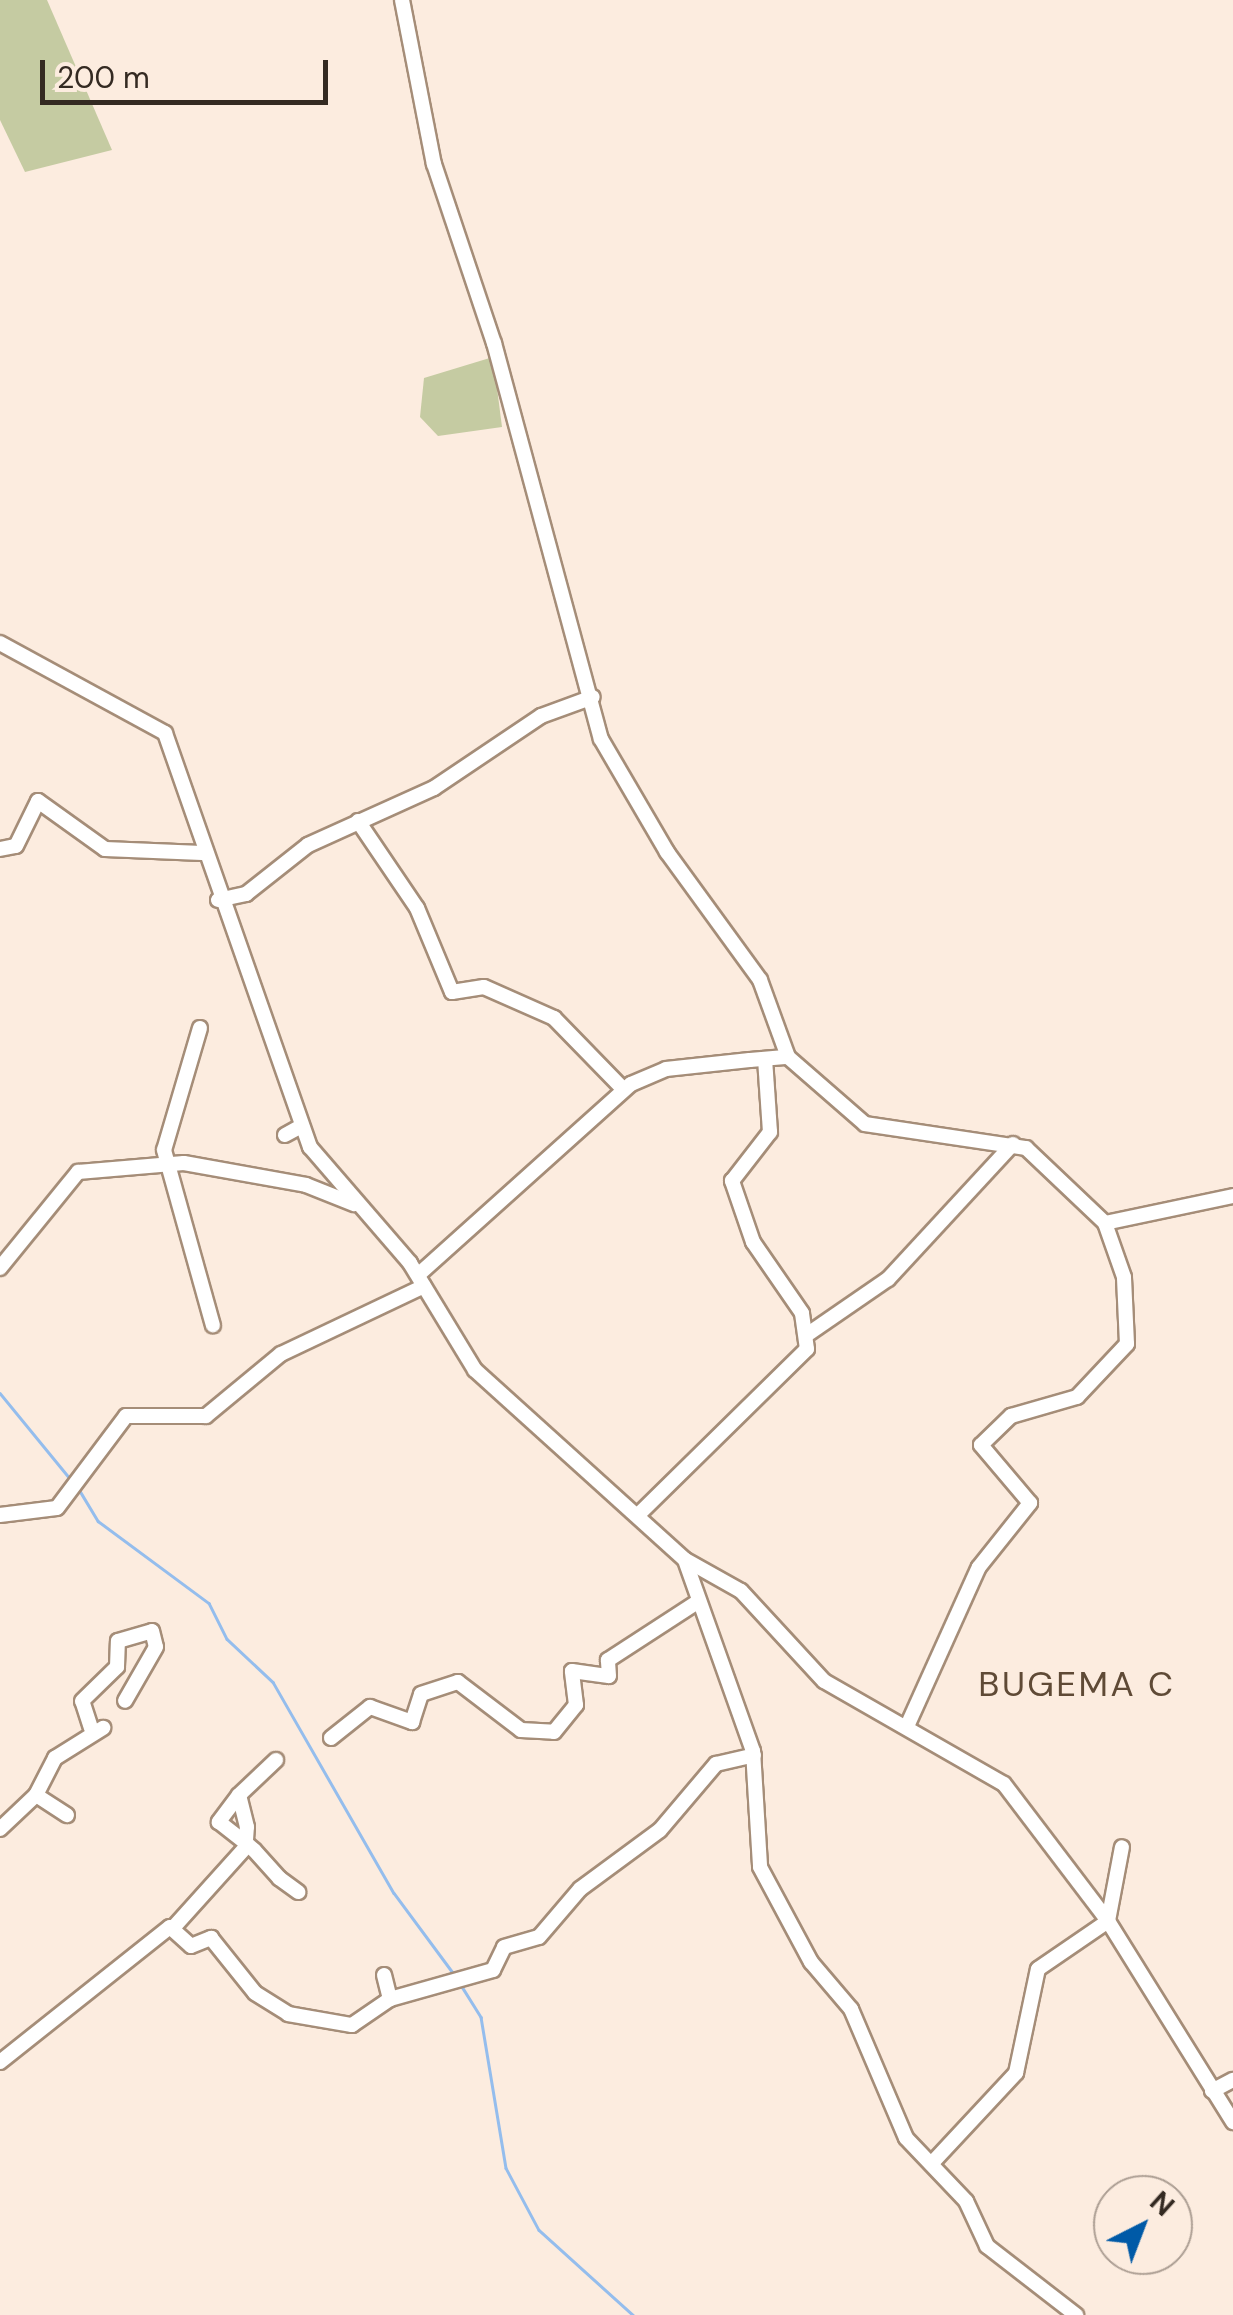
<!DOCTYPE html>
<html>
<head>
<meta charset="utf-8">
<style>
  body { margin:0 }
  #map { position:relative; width:1233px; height:2315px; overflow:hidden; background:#fcecdf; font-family:"DM Sans",sans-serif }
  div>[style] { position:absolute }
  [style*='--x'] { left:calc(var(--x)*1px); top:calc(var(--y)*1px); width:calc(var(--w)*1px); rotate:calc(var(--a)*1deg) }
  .green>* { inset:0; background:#c5cba2 }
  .stream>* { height:2.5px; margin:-1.25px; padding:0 1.25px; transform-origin:1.25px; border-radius:1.25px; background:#94bded }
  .roads { filter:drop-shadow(2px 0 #a58d78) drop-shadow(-2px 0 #a58d78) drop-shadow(0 2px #a58d78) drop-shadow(0 -2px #a58d78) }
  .minor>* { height:14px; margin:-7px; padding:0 7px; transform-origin:7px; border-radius:7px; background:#fff }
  span { translate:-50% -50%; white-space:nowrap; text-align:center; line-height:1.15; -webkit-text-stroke:8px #fcecdf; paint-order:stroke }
  .quarter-label { font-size:35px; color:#5f4a36; letter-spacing:2.5px }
  .north { position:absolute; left:1093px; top:2175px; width:100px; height:100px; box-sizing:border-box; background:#fcecdf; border:2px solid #ac9e93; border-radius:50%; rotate:42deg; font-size:28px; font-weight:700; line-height:40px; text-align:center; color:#342a22 }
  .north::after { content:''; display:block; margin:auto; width:35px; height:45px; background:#005aa7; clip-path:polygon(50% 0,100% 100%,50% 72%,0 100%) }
  .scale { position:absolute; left:40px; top:60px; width:288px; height:45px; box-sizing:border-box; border:5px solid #342a22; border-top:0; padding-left:12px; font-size:30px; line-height:35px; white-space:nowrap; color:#342a22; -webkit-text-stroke:8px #fcecdf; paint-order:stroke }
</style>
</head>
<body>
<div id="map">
  <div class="green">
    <div style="clip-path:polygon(0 0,47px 0,112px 150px,25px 172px,0 120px)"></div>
    <div style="clip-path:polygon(493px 357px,502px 427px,438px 436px,420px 417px,424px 378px)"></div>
  </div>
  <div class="stream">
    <div style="--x:0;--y:1393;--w:114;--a:50.7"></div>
    <div style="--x:80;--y:1491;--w:35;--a:59"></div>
    <div style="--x:98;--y:1521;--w:138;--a:36.5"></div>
    <div style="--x:209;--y:1603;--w:40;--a:63.4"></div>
    <div style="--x:227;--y:1639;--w:63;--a:43.1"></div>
    <div style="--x:273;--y:1682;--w:243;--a:60.2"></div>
    <div style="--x:394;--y:1893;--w:101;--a:53.5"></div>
    <div style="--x:461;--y:1985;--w:38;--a:58"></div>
    <div style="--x:481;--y:2017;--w:153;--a:80.6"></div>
    <div style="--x:506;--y:2168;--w:70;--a:62"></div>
    <div style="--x:539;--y:2230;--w:127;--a:42.1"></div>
  </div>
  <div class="roads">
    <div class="minor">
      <div style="--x:402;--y:0;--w:167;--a:79"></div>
      <div style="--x:434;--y:164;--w:189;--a:71.5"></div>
      <div style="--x:494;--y:343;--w:410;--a:74.9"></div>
      <div style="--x:601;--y:739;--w:131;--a:59.7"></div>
      <div style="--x:667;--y:852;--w:158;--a:54"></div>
      <div style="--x:760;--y:980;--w:82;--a:70"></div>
      <div style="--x:0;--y:643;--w:188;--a:28.6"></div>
      <div style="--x:165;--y:733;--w:439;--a:70.7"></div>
      <div style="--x:310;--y:1147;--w:153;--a:49.2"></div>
      <div style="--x:410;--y:1263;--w:125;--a:58.7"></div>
      <div style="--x:475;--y:1370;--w:282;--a:42.1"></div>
      <div style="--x:684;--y:1559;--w:65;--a:29.3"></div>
      <div style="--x:741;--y:1591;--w:122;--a:47.3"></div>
      <div style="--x:824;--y:1681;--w:207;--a:29.8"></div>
      <div style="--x:1004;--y:1784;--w:172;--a:52.8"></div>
      <div style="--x:1108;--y:1921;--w:237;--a:58.1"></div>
      <div style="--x:358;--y:821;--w:105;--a:55.9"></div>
      <div style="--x:417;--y:908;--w:91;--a:67.4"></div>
      <div style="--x:452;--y:992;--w:32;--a:-9"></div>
      <div style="--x:484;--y:987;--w:77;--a:23.9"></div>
      <div style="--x:554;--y:1018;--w:100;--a:45.8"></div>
      <div style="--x:0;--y:849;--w:16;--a:-11"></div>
      <div style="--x:16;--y:846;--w:50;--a:-63.9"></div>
      <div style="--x:38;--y:801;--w:82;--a:35.6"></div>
      <div style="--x:105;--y:849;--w:97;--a:2.4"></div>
      <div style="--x:218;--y:900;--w:29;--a:-12"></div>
      <div style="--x:246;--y:894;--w:79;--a:-38.3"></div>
      <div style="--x:308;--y:845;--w:138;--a:-24.3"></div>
      <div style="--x:434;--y:788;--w:129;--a:-33.9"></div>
      <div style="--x:541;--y:716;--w:55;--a:-20.1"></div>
      <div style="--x:200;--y:1028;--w:127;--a:106.4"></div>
      <div style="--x:164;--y:1150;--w:182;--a:74.4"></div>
      <div style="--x:285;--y:1135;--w:18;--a:-29"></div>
      <div style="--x:0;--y:1268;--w:124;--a:-50.9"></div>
      <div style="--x:78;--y:1172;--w:106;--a:-4.9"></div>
      <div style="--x:184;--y:1163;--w:124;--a:10.2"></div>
      <div style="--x:306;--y:1185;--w:52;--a:21.6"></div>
      <div style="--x:418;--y:1275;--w:286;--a:-41.9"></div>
      <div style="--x:631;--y:1084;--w:38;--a:-23"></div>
      <div style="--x:666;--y:1069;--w:84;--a:-6.1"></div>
      <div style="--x:750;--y:1060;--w:38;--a:-5"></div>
      <div style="--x:788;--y:1057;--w:102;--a:41"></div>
      <div style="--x:865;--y:1124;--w:163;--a:8.5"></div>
      <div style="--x:1026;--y:1148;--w:109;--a:43.5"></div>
      <div style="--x:1105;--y:1223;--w:131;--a:-11.9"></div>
      <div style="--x:808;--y:1334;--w:97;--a:-34.5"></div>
      <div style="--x:888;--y:1279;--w:184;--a:-47.2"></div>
      <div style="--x:640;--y:1513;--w:234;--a:-44.5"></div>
      <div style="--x:807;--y:1349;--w:36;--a:-98"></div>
      <div style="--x:802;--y:1313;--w:86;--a:-124.6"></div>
      <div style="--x:753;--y:1242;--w:65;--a:-109"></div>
      <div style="--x:732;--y:1181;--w:62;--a:-52.2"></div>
      <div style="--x:770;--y:1132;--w:73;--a:-93.9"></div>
      <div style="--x:0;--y:1515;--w:57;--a:-7"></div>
      <div style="--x:57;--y:1508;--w:115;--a:-53.1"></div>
      <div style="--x:126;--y:1416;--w:80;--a:0"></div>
      <div style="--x:206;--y:1416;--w:97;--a:-39.6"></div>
      <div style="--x:281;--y:1354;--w:158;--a:-25.4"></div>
      <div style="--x:686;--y:1563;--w:200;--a:70.4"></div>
      <div style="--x:753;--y:1751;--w:116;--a:86.5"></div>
      <div style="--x:760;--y:1867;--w:108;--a:61.8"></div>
      <div style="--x:811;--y:1962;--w:62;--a:49.6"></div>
      <div style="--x:851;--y:2009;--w:140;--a:66.9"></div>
      <div style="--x:906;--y:2138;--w:87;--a:46.4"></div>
      <div style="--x:966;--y:2201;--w:50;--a:65"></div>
      <div style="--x:987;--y:2246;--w:113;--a:37.8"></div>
      <div style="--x:908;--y:1724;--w:172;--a:-65.7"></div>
      <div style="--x:979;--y:1567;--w:82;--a:-51.4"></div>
      <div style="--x:1030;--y:1503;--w:76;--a:-130.2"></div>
      <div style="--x:981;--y:1445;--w:42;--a:-44"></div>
      <div style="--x:1011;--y:1416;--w:69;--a:-16.1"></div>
      <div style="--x:1077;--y:1397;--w:73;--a:-46.7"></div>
      <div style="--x:1127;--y:1344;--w:67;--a:-92.6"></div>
      <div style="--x:1124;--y:1277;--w:57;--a:-109.4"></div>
      <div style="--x:91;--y:1728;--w:28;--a:-108"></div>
      <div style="--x:82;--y:1701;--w:49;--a:-44.2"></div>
      <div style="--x:117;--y:1667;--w:26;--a:-88"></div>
      <div style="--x:118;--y:1641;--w:35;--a:-16"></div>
      <div style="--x:152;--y:1631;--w:16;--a:76"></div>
      <div style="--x:156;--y:1647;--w:62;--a:119.9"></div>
      <div style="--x:331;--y:1738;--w:50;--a:-38.5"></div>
      <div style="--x:370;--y:1707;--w:45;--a:19.7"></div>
      <div style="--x:412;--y:1722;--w:29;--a:-72"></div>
      <div style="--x:421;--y:1694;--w:39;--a:-18"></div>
      <div style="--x:458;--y:1682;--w:79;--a:37.3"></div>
      <div style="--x:521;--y:1730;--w:33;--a:3"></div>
      <div style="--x:554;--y:1732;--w:35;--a:-51"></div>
      <div style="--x:576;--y:1705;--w:34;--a:-97"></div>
      <div style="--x:572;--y:1671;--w:37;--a:8"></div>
      <div style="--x:609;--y:1676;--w:16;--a:-94"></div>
      <div style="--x:608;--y:1660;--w:108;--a:-33"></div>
      <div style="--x:36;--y:1795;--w:42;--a:-62.8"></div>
      <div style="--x:55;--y:1758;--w:57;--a:-32"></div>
      <div style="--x:239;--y:1795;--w:51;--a:-43.4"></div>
      <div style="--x:0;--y:1829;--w:50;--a:-43.4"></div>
      <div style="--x:36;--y:1795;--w:37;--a:33"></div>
      <div style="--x:173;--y:1928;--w:108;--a:-48"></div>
      <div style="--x:245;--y:1848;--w:5;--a:-79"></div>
      <div style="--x:246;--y:1843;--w:3;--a:-90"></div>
      <div style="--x:246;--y:1840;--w:13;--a:-86"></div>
      <div style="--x:247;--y:1827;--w:33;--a:-104"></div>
      <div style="--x:239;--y:1795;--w:34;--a:127"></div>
      <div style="--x:219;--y:1822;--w:34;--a:38"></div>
      <div style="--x:246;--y:1843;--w:11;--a:41"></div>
      <div style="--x:254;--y:1850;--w:38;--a:48"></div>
      <div style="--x:279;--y:1878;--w:24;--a:36"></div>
      <div style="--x:384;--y:1975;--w:25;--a:76"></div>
      <div style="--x:390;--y:1999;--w:107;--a:-15.7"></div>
      <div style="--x:493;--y:1970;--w:25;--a:-64"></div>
      <div style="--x:504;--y:1947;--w:36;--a:-16"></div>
      <div style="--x:539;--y:1937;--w:63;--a:-49.5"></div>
      <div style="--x:580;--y:1889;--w:99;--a:-36.4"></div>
      <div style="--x:660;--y:1830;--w:87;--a:-49.7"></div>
      <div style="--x:716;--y:1764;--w:39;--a:-13"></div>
      <div style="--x:0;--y:2062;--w:217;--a:-38.5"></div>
      <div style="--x:170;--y:1927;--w:28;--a:42"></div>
      <div style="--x:191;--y:1946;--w:22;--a:-22"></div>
      <div style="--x:211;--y:1938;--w:70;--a:51.3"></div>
      <div style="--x:255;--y:1993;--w:39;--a:32"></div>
      <div style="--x:288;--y:2014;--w:65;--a:9.8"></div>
      <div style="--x:352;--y:2025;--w:46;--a:-34.4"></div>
      <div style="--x:1212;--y:2091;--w:24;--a:-28"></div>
      <div style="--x:933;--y:2162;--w:122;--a:-47"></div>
      <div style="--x:1016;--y:2073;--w:106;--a:-78.1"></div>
      <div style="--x:1038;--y:1969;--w:85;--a:-34.4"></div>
      <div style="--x:1108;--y:1921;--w:75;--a:-79.3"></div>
    </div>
  </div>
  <div class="quarter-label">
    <span style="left:1077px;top:1684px">BUGEMA C</span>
  </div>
  <div class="north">N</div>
  <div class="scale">200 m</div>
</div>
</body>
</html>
